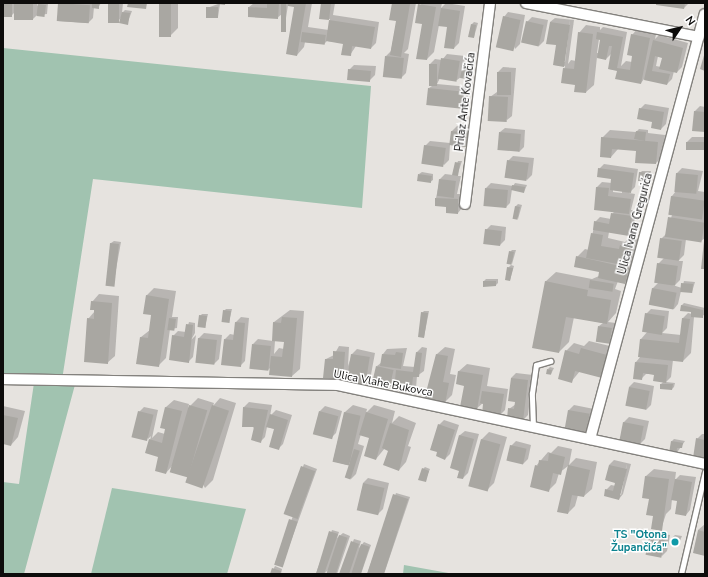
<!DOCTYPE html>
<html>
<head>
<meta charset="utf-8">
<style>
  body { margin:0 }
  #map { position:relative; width:708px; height:577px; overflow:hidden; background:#e6e3df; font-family:"Nunito Sans",sans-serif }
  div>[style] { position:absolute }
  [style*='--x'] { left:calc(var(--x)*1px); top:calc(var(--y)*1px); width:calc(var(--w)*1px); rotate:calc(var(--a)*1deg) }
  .green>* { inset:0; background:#a1c3b0 }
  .shadow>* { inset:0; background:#0003 }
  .building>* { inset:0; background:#a9a7a2; transform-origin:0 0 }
  .roads { filter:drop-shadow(1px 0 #83817d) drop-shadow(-1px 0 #83817d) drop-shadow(0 1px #83817d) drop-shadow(0 -1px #83817d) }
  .service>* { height:5px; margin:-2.5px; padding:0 2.5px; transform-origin:2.5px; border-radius:2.5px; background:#fff }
  .minor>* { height:10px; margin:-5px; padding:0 5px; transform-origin:5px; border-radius:5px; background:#fff }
  .dots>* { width:11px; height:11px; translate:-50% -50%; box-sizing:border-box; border:2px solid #fff; border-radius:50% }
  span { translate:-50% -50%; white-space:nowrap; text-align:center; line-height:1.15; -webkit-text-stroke:3px #fff; paint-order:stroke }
  .street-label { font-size:11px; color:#0d0c0b }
  .culture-label { font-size:11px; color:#0d838f; font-weight:700 }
  .right { translate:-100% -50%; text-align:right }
  .frame { position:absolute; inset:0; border:4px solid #0d0c0b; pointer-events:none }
  .north { position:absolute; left:660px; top:8px; width:40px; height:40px; -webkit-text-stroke:3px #fff; paint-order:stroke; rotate:55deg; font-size:11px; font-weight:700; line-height:16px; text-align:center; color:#0d0c0b }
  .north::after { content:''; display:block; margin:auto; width:14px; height:18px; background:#0d0c0b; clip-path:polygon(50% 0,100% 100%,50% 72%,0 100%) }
</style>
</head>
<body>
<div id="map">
  <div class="green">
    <div style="clip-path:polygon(3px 48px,371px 86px,362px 208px,93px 179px,62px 380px,3px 379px)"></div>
    <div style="clip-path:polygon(76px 381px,24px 574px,3px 574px,3px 482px,19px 484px,34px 383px)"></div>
    <div style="clip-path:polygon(112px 488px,246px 509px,227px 574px,91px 574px)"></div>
    <div style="clip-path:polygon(404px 565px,454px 574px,403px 574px)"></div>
  </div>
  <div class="shadow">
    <div style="clip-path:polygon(3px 3px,38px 3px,37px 6px,40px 3px,48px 3px,47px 14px,37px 15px,32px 20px,14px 13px,11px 16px,3px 16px)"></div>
    <div style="clip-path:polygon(59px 3px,101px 3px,98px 8px,94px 7px,93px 18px,88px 23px,58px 21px)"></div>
    <div style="clip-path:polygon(109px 3px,123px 3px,122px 13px,125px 10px,132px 11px,127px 24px,121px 18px,116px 23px)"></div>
    <div style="clip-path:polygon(160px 3px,178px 3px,178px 28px,170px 36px)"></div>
    <div style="clip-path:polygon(207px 3px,226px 3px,220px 4px,218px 17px,207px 8px,218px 4px)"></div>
    <div style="clip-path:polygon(254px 3px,312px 3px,308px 27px,329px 30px,330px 19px,320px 18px,322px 3px,335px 3px,333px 15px,379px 22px,376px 43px,371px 48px,356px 46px,350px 55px,344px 43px,327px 41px,324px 44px,305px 42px,304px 47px,297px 55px,296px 6px,288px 5px,284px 31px,282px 14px,277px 18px,249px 7px)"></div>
    <div style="clip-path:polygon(393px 3px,416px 3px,408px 49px,404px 53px,409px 54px,406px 73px,401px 78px,386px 56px,391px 51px,397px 20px,390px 19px)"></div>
    <div style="clip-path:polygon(421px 3px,442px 3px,441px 8px,446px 3px,465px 6px,459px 43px,454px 48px,449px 26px,439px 25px,434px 52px,427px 59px)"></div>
    <div style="clip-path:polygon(657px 3px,689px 3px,684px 8px)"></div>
    <div style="clip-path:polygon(508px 12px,525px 15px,520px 44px,515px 49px,504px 17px)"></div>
    <div style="clip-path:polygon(532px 17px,548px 20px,544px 41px,539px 46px,527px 22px)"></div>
    <div style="clip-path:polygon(evenodd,555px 18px,574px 20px,568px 64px,571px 60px,576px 61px,579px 33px,586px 25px,600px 27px,600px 30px,603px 27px,627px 32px,621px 66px,626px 61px,632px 62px,632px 35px,639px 27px,657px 30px,655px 39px,659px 35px,688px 43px,682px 67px,677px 72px,674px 71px,672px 79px,667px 84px,644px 79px,641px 83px,618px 70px,609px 69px,612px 53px,606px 59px,597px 57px,594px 85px,586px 92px,575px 91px,576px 84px,562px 82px,565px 66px,554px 65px,557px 45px,550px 22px,555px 18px,570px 20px,565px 62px,563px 62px,570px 20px,555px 18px,599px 39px,601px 39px,599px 53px,597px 53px,599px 39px,555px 18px,658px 56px,663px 57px,661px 67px,656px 66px,658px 56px)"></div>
    <div style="clip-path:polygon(474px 22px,478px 23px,474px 37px,472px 24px)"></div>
    <div style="clip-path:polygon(447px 54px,465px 56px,464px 65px,470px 64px,465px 78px,461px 77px,457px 80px,440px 78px,437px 84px,469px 87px,467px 103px,462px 108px,429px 88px,432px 86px,430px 64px,435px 59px,442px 60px)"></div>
    <div style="clip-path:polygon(354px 65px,376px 66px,375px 75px,370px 80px,349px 70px)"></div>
    <div style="clip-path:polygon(503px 67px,516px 68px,512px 116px,507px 120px,490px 97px,497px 92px,498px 72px)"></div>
    <div style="clip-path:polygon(645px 104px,669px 108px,666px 124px,661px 129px,640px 109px)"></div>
    <div style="clip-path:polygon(700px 106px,705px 107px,705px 131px,695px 111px)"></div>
    <div style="clip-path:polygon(457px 126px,472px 128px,470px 142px,465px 147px,450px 145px,449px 160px,444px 165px,425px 146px,430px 141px,450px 143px,452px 131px)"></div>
    <div style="clip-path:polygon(505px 128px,525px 130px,524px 147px,519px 152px,500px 132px)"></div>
    <div style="clip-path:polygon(639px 129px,648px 130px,648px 133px,665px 135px,663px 156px,656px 163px,637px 150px,618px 149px,611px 157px,602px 138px,610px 130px,636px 132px)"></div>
    <div style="clip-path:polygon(692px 137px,705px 137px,705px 149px,687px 149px,687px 142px)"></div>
    <div style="clip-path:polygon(513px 156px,534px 158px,532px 175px,527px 180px,508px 161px)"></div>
    <div style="clip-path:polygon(458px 161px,462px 161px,457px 176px,461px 176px,457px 194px,463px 194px,462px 208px,458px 213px,436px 198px,440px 179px,445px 174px,453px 175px)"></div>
    <div style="clip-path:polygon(evenodd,604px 164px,638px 169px,635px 187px,629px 193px,635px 194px,631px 210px,636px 211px,633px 230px,628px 234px,609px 232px,608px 238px,625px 242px,629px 238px,639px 240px,633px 260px,636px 261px,633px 275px,625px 283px,618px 281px,615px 289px,621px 291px,616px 313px,608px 322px,616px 323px,615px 338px,610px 343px,599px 326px,603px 323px,574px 317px,569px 342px,559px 352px,545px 282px,556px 272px,592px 279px,599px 276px,600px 271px,577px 257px,585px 249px,589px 250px,595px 222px,600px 217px,611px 219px,614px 211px,595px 209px,597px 187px,602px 182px,612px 183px,613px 178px,599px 169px,604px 164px,613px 190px,622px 191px,622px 193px,613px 192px,613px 190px)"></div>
    <div style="clip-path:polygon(682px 168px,703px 171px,698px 191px,705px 192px,705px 238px,701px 241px,686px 239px,684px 255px,678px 261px,683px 261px,680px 280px,675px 285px,666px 283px,682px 288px,684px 281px,695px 282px,692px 292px,681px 291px,678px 304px,674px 309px,649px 304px,653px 288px,659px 282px,658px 264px,664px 258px,661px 239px,666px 234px,672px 215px,669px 214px,672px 196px,676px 191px,677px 173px)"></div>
    <div style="clip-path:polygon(642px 171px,651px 171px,649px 180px,640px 173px)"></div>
    <div style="clip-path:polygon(422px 172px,433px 174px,433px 180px,430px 182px,419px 174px)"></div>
    <div style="clip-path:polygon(491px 183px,513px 186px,515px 183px,527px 185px,524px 192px,512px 189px,510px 203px,505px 208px,486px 188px)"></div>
    <div style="clip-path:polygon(518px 204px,522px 205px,518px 219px,516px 206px)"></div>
    <div style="clip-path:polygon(491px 225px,506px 227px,505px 240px,500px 245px,486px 230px)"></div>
    <div style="clip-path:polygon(114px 241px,121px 242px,113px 286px,111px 243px)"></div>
    <div style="clip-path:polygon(512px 250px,516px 250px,512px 264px,510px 252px)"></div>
    <div style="clip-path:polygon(511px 265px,514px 266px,510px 280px,508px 268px)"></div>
    <div style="clip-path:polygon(486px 279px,498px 279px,498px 283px,496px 285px,484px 281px)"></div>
    <div style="clip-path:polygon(154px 288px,176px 291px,172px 317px,178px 317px,177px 328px,170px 329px,166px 358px,158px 366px,137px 363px,141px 337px,150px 330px,152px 315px,147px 295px)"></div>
    <div style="clip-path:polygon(99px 294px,119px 296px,115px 356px,107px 363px,88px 319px,95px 311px,92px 302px)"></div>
    <div style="clip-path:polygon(684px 303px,705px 308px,705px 315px,694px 317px,691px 353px,683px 361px,673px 360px,671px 377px,666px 382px,675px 383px,674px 387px,672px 389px,661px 384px,664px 381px,655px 374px,646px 374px,641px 379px,634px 378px,636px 362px,641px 356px,641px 339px,648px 331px,646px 314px,651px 309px,669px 311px,667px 328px,662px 333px,681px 335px,683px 318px,688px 313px,692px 314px,692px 311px,681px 306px)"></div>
    <div style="clip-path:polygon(226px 309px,232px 309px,229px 322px,224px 311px)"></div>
    <div style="clip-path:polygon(evenodd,290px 310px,304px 311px,300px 369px,292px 376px,270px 374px,271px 367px,268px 370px,253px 344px,258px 339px,273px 341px,274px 322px,290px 310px,275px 341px,285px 341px,284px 349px,279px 348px,274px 354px,275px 341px)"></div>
    <div style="clip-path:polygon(424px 311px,429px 311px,424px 337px,422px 313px)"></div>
    <div style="clip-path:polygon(202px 314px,208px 314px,205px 327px,200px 316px)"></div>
    <div style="clip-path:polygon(241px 317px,249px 318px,245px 361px,240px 366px,225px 339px,230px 334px,235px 335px,236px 322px)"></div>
    <div style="clip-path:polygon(189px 322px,195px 323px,195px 333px,191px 340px,196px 335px,193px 357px,188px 362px,173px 336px,178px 331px,186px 332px)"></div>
    <div style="clip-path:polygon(204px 333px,222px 335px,219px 359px,214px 364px,197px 362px,199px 338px)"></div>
    <div style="clip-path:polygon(589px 341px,614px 347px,609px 369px,580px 371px,571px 382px,566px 351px,574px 343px,584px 346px)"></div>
    <div style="clip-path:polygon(339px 346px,349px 347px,348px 366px,352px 354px,357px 349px,375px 353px,370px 380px,365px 385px,348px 373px,342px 379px,326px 359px,334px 355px)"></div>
    <div style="clip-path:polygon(422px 347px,427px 348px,424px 371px,417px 376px,416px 388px,411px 393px,402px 380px,396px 380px,391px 387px,377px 366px,382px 362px,383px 354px,387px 349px,407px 348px,403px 366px,415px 367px,417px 352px)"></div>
    <div style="clip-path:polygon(445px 347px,455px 349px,450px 374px,456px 375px,452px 395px,444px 403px,437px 354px)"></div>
    <div style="clip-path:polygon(467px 364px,490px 368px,487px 386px,508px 389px,505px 410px,500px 415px,483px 403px,476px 409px,465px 385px,457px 383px,459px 371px)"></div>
    <div style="clip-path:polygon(550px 367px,554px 368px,551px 374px,548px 369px)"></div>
    <div style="clip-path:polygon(516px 373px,533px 375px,528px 415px,523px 420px,509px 409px,516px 404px,511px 378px)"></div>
    <div style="clip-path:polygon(634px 382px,654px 386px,651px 405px,646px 410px,629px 387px)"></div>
    <div style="clip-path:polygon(198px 398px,214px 403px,213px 406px,220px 398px,236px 403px,213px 480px,205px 488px,194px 468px,187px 476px,172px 466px,166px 473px,160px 456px,147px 453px,151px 436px,148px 439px,139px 412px,144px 407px,158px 410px,152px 438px,158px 432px,165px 434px,166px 429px,161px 427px,166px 407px,174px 400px,189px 404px,188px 408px)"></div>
    <div style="clip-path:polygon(249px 402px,272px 405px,270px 416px,276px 410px,292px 415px,283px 444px,278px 449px,275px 429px,267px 427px,265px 437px,260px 442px,244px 407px)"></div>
    <div style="clip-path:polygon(353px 405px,367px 409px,366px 413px,374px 405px,395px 411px,392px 423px,399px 416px,416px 423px,408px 446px,411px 447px,406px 462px,399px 470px,390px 450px,385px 448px,376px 459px,370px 437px,361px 434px,358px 444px,364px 446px,356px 474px,351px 479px,351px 461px,347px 465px,333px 461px,345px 412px)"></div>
    <div style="clip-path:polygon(574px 405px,594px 409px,591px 427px,586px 432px,566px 428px,569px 410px)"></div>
    <div style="clip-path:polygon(3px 406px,25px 411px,18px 437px,11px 445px,3px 443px)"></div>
    <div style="clip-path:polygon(325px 406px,342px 411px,336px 433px,331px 438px,314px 433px,320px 411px)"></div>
    <div style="clip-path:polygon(629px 417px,649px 421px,645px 439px,640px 444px,620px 440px,624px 422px)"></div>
    <div style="clip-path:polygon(444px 420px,459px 425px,450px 454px,445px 459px,439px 425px)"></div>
    <div style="clip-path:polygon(465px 431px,479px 434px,468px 473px,463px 478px,460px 435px)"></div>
    <div style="clip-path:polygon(489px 432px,507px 437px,494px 483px,486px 491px,482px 439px)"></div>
    <div style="clip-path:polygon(702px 434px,705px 434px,705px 460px,697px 439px)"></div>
    <div style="clip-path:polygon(674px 439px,685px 441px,676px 454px,672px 441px)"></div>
    <div style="clip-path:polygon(516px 441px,531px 445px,528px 459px,523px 464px,511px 446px)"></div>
    <div style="clip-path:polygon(558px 446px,572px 449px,569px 465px,576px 458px,597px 462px,592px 489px,584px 496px,578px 495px,575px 506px,568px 513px,568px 466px,559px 473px,556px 483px,549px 490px,536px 466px,548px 452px,551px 453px)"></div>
    <div style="clip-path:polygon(evenodd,614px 460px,631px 464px,623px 494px,619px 499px,606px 490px,611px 485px,616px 486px,609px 465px,614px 460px,627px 464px,621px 495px,619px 495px,627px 464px)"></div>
    <div style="clip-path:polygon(304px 464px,317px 469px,282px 566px,275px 563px,293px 516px,286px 513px)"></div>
    <div style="clip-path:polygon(425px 467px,430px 469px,425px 481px,423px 469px)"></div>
    <div style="clip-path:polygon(654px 469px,676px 472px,675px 480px,680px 475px,696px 477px,690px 510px,686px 515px,679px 500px,672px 499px,671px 509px,666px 514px,661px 529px,654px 515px,646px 476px)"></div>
    <div style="clip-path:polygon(368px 478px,389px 483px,383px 509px,378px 514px,363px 483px)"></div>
    <div style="clip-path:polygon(396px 493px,410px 497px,384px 574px,367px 574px)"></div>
    <div style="clip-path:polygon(705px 524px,705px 555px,698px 530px)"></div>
    <div style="clip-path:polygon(332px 530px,339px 532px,337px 538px,343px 533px,350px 536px,337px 574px,327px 574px,328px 570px,324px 574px,319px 574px,316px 573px)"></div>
    <div style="clip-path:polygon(655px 533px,670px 535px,667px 551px,662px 556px,650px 538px)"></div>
    <div style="clip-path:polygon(675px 535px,682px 536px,678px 545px,673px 537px)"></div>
    <div style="clip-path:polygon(354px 539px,361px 541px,359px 548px,364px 542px,371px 545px,361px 574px,340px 574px)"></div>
    <div style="clip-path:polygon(275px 566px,282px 569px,281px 574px,271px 574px)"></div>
  </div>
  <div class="building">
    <div style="left:3px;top:3px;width:9px;height:14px"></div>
    <div style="left:14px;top:3px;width:19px;height:17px"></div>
    <div style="left:58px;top:3px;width:32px;height:18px;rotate:4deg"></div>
    <div style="clip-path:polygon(92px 3px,99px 3px,99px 9px,92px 8px)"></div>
    <div style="left:108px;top:3px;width:11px;height:20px"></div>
    <div style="clip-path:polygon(128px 3px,147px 3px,146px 9px,127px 7px)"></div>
    <div style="left:159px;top:3px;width:12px;height:34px"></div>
    <div style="clip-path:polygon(209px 3px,225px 3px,225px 5px)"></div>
    <div style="clip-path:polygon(267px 3px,279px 3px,278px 19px,248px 17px,248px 7px,267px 8px)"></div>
    <div style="left:281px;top:3px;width:5px;height:29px"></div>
    <div style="clip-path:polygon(288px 3px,306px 3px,297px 56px,286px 54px,294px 7px,288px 6px)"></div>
    <div style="clip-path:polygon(321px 3px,331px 3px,329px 20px,375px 27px,371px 49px,352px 46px,351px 56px,341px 55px,343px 44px,326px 41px,329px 20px,319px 19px)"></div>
    <div style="clip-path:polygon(392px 3px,410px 4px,401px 57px,390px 55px,396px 21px,389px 20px)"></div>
    <div style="clip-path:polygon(656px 3px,685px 3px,684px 9px,656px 5px)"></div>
    <div style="left:38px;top:4px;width:8px;height:12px;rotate:7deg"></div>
    <div style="clip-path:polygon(418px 4px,436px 7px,427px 60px,416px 59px,422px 24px,415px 23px)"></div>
    <div style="left:206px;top:7px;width:12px;height:11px"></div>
    <div style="clip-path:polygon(441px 8px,460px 11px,454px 49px,444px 48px,447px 27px,438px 26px)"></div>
    <div style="clip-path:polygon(122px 12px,130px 13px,128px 25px,119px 23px)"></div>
    <div style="left:503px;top:16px;width:18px;height:32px;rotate:13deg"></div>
    <div style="left:526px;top:21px;width:18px;height:22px;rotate:13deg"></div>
    <div style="clip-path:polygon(550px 22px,570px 25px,564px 67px,553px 65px,556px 45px,546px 44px)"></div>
    <div style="clip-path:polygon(471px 24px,476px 25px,474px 38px,468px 37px)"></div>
    <div style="left:302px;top:32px;width:24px;height:10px;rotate:7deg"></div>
    <div style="clip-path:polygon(578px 32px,593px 34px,586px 93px,574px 92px,575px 85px,561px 83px,563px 68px,574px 69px)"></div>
    <div style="clip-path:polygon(597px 32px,623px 37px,617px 68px,630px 70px,632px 56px,627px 55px,631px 34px,650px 38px,641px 84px,615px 79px,617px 71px,608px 69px,612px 46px,609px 46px,606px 60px,597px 58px,600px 40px,596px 39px)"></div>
    <div style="clip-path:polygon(653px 40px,683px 48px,677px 73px,659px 69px,662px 58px,655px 56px,652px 71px,670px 74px,667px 85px,644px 80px)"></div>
    <div style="clip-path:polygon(705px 52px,705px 71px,700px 69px)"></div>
    <div style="left:385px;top:56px;width:19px;height:21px;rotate:6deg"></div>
    <div style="left:441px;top:58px;width:19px;height:21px;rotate:9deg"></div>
    <div style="left:429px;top:64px;width:8px;height:22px"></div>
    <div style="clip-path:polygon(463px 65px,468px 66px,466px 79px,460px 78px)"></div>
    <div style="left:348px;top:69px;width:23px;height:11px;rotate:5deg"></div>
    <div style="left:497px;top:72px;width:14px;height:23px"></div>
    <div style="left:428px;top:88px;width:36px;height:17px;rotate:6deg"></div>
    <div style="left:489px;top:96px;width:19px;height:25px;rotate:3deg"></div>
    <div style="clip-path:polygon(639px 108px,664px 112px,661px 130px,651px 128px,652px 122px,637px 119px)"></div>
    <div style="clip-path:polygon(694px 111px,705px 112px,705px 132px,692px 131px)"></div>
    <div style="left:451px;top:131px;width:17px;height:14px;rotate:7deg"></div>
    <div style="clip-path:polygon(636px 131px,646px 132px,645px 141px,634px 139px)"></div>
    <div style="left:499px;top:132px;width:22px;height:18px;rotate:5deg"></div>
    <div style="clip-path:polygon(601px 137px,658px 142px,656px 164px,635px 163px,636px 151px,612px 149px,611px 158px,600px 157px)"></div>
    <div style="left:686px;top:142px;width:19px;height:8px"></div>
    <div style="left:424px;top:145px;width:22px;height:19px;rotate:8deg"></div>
    <div style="left:507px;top:160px;width:22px;height:18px;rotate:8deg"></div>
    <div style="clip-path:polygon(455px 162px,460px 163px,458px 176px,452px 175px)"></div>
    <div style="clip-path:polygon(598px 168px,634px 173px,631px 193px,610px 190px,611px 179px,597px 177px)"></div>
    <div style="clip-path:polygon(639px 172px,650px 173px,649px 181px,638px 181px)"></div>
    <div style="left:676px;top:173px;width:22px;height:19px;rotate:5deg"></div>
    <div style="left:418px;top:174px;width:14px;height:7px;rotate:8deg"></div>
    <div style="left:439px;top:179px;width:17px;height:17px;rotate:7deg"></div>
    <div style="clip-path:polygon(512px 185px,525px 187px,524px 193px,511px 190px)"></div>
    <div style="clip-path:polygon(596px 187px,609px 188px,608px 196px,631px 199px,629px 214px,594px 210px)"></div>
    <div style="left:485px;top:188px;width:23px;height:18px;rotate:5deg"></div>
    <div style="left:671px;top:196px;width:34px;height:19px;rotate:8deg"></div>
    <div style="clip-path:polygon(435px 198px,458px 199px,458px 214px,446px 213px,446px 207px,435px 206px)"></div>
    <div style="left:515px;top:206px;width:5px;height:13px;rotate:11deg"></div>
    <div style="clip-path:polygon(611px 213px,632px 216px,629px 236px,593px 230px,594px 221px,609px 224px)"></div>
    <div style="left:668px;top:217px;width:37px;height:20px;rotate:9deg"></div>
    <div style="left:485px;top:229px;width:17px;height:15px;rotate:7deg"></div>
    <div style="clip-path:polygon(591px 233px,603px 235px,601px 246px,619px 249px,620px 245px,632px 247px,628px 266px,586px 258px)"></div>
    <div style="left:660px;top:238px;width:22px;height:20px;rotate:8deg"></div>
    <div style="clip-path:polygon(704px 241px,705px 241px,705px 269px,701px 269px)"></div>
    <div style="left:110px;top:243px;width:9px;height:43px;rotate:6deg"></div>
    <div style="left:509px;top:251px;width:5px;height:13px;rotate:11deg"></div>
    <div style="clip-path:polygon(576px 256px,629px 268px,625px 284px,598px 278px,599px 272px,574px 267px)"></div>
    <div style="left:657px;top:263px;width:21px;height:20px;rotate:8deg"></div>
    <div style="clip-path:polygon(507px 267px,513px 268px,510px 281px,505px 280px)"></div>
    <div style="left:590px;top:280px;width:24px;height:8px;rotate:9deg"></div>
    <div style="clip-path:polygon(483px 281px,496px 281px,496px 286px,483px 287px)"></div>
    <div style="clip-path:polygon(545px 281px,588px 290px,587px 296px,611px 300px,607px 324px,566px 317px,559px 353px,532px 348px)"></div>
    <div style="left:681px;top:283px;width:12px;height:9px;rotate:5deg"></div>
    <div style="left:652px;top:288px;width:25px;height:17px;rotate:11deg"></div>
    <div style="clip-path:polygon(146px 295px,169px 299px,159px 367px,136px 364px,140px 337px,148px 338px,151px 315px,143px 314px)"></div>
    <div style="clip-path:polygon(91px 301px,112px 303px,108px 364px,84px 362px,87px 318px,94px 319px,94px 310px,90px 310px)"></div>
    <div style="clip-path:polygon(681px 305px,703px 310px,703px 318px,691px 317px,691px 312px,680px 311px)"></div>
    <div style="left:223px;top:310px;width:8px;height:12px;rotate:7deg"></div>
    <div style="clip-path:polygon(421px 312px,428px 313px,424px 338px,418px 337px)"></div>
    <div style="left:645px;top:313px;width:20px;height:19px;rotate:9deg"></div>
    <div style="left:199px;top:315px;width:8px;height:12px;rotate:7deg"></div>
    <div style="clip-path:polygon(282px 317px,297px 318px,292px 377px,269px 375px,271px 356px,282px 357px,284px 342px,272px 341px,273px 322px,281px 323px)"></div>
    <div style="left:169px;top:318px;width:7px;height:12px;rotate:8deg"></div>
    <div style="clip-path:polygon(682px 318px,690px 319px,683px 362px,638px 357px,640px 339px,679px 343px)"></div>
    <div style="clip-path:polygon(235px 322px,245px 323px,241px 367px,221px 365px,224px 339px,233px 340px)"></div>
    <div style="clip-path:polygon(186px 324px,193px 325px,189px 363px,169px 360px,172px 335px,184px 337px)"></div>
    <div style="left:598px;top:326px;width:14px;height:16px;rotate:8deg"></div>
    <div style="left:198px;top:338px;width:19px;height:25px;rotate:6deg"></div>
    <div style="left:252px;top:344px;width:19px;height:25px;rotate:6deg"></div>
    <div style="clip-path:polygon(581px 348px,607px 355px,602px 378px,575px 371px,572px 383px,558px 379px,565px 350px,579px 354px)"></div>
    <div style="clip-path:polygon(333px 351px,345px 352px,343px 380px,323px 378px,325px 359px,333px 359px)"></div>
    <div style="clip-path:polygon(396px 352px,403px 353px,401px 369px,380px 366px,382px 354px,395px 355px)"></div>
    <div style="clip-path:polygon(416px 352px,422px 353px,419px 377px,413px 377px,411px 394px,399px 393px,400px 381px,395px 380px,396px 370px,413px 372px)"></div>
    <div style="left:351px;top:354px;width:19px;height:30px;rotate:9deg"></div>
    <div style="clip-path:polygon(436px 354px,448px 356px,443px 382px,449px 383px,445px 404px,424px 400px)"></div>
    <div style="clip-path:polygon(635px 362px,668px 365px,666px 383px,653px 381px,654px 375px,643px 373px,642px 380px,633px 379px)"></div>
    <div style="left:376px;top:366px;width:18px;height:19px;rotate:13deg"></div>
    <div style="left:547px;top:369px;width:5px;height:5px;rotate:11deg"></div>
    <div style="clip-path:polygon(458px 371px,483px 375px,477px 410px,460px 407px,464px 386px,456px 384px)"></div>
    <div style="clip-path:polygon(511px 378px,528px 380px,523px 421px,507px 419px,508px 408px,514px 409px,515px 402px,508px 401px)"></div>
    <div style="clip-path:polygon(660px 384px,673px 384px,672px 390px,660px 389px)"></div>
    <div style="left:629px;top:387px;width:21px;height:19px;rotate:11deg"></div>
    <div style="clip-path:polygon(482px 391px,504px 394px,500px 416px,482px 414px,483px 404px,480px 403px)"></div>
    <div style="left:189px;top:405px;width:19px;height:70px;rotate:16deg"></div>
    <div style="left:212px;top:405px;width:18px;height:82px;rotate:19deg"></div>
    <div style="clip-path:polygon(165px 407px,182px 411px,166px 474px,155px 471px,158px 457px,145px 453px,149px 439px,162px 443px,165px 429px,160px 428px)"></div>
    <div style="clip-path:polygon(243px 407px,268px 410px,261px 443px,251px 440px,254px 427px,242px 427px)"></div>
    <div style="left:568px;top:410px;width:22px;height:19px;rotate:10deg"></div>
    <div style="left:138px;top:411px;width:16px;height:27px;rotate:14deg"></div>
    <div style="left:319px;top:411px;width:20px;height:24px;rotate:15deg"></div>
    <div style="left:344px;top:412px;width:17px;height:51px;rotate:13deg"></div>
    <div style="clip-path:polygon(366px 412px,388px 419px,376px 460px,364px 456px,369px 438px,359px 435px)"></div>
    <div style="clip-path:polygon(270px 414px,288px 420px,279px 450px,269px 447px,274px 429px,266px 427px)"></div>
    <div style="clip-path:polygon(3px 415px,18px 418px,11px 446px,3px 444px)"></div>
    <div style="left:623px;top:422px;width:21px;height:19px;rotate:11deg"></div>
    <div style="clip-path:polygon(390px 423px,409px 430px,399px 471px,383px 465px,388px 451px,382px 448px)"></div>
    <div style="clip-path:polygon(438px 424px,455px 430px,445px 460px,436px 456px,437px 452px,430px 450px)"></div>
    <div style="clip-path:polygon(459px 435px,474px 439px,463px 479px,457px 478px,459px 471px,450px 468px)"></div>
    <div style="clip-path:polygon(696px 438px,705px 440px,705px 461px,693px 458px)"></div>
    <div style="left:481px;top:439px;width:20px;height:49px;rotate:15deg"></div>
    <div style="clip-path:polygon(671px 441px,683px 443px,682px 448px,677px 448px,676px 455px,669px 453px)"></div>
    <div style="left:510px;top:445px;width:17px;height:16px;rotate:13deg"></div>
    <div style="left:354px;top:449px;width:6px;height:30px;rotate:18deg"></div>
    <div style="clip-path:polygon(549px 453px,565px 457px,561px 475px,553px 473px,549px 492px,530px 487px,535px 465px,538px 466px,539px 460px,548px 461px)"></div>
    <div style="clip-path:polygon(568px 465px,590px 470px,584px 497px,572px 495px,568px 514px,557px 512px)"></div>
    <div style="clip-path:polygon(609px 465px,627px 469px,619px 500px,604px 496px,605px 489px,613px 491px,615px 483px,605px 480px)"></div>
    <div style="left:301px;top:466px;width:15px;height:51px;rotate:20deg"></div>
    <div style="clip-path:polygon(422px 468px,429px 471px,426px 482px,418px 480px)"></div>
    <div style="clip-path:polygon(645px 476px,669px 479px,662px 531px,651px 529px,653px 516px,646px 515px,649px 499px,642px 498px)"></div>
    <div style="clip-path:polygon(675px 479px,692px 482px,686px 516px,675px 514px,677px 501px,671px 500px)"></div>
    <div style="left:363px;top:483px;width:22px;height:28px;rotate:13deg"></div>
    <div style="left:393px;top:494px;width:16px;height:84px;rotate:18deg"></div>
    <div style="left:289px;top:519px;width:9px;height:48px;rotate:18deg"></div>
    <div style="clip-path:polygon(698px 530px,705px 532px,705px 556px,693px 553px)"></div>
    <div style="clip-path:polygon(329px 531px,338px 534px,324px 574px,316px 574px)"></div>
    <div style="left:339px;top:535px;width:9px;height:41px;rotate:18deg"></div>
    <div style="left:649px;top:537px;width:16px;height:18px;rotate:11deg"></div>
    <div style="left:672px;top:537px;width:8px;height:8px;rotate:7deg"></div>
    <div style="clip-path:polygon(351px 541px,359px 544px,349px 574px,339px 574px)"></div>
    <div style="left:361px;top:544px;width:9px;height:32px;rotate:18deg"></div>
    <div style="clip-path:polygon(272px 568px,281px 571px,280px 574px,270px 574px)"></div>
  </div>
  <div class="roads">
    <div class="service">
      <div style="--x:533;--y:427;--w:34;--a:-92"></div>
      <div style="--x:532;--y:393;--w:28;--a:-82"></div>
      <div style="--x:536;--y:365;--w:15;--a:-16"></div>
      <div style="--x:681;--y:574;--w:105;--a:-76.8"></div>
    </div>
    <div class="minor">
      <div style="--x:526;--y:3;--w:176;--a:11.1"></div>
      <div style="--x:465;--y:204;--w:203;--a:-82.9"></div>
      <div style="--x:3;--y:379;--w:334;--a:1"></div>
      <div style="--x:337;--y:385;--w:376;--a:12.1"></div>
      <div style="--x:590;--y:439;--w:440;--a:-74.9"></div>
    </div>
  </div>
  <div class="dots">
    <div style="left:675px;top:542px;background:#0f9aa8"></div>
  </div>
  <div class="street-label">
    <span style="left:466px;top:102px;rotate:-83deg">Prilaz Ante Kovačića</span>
    <span style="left:636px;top:224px;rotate:-75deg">Ulica Ivana Gregurića</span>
    <span style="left:383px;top:384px;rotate:11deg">Ulica Vlahe Bukovca</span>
  </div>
  <div class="culture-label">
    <span class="right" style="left:667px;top:542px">TS "Otona<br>Župančića"</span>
  </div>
  <div class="frame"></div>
  <div class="north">N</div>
</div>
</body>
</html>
